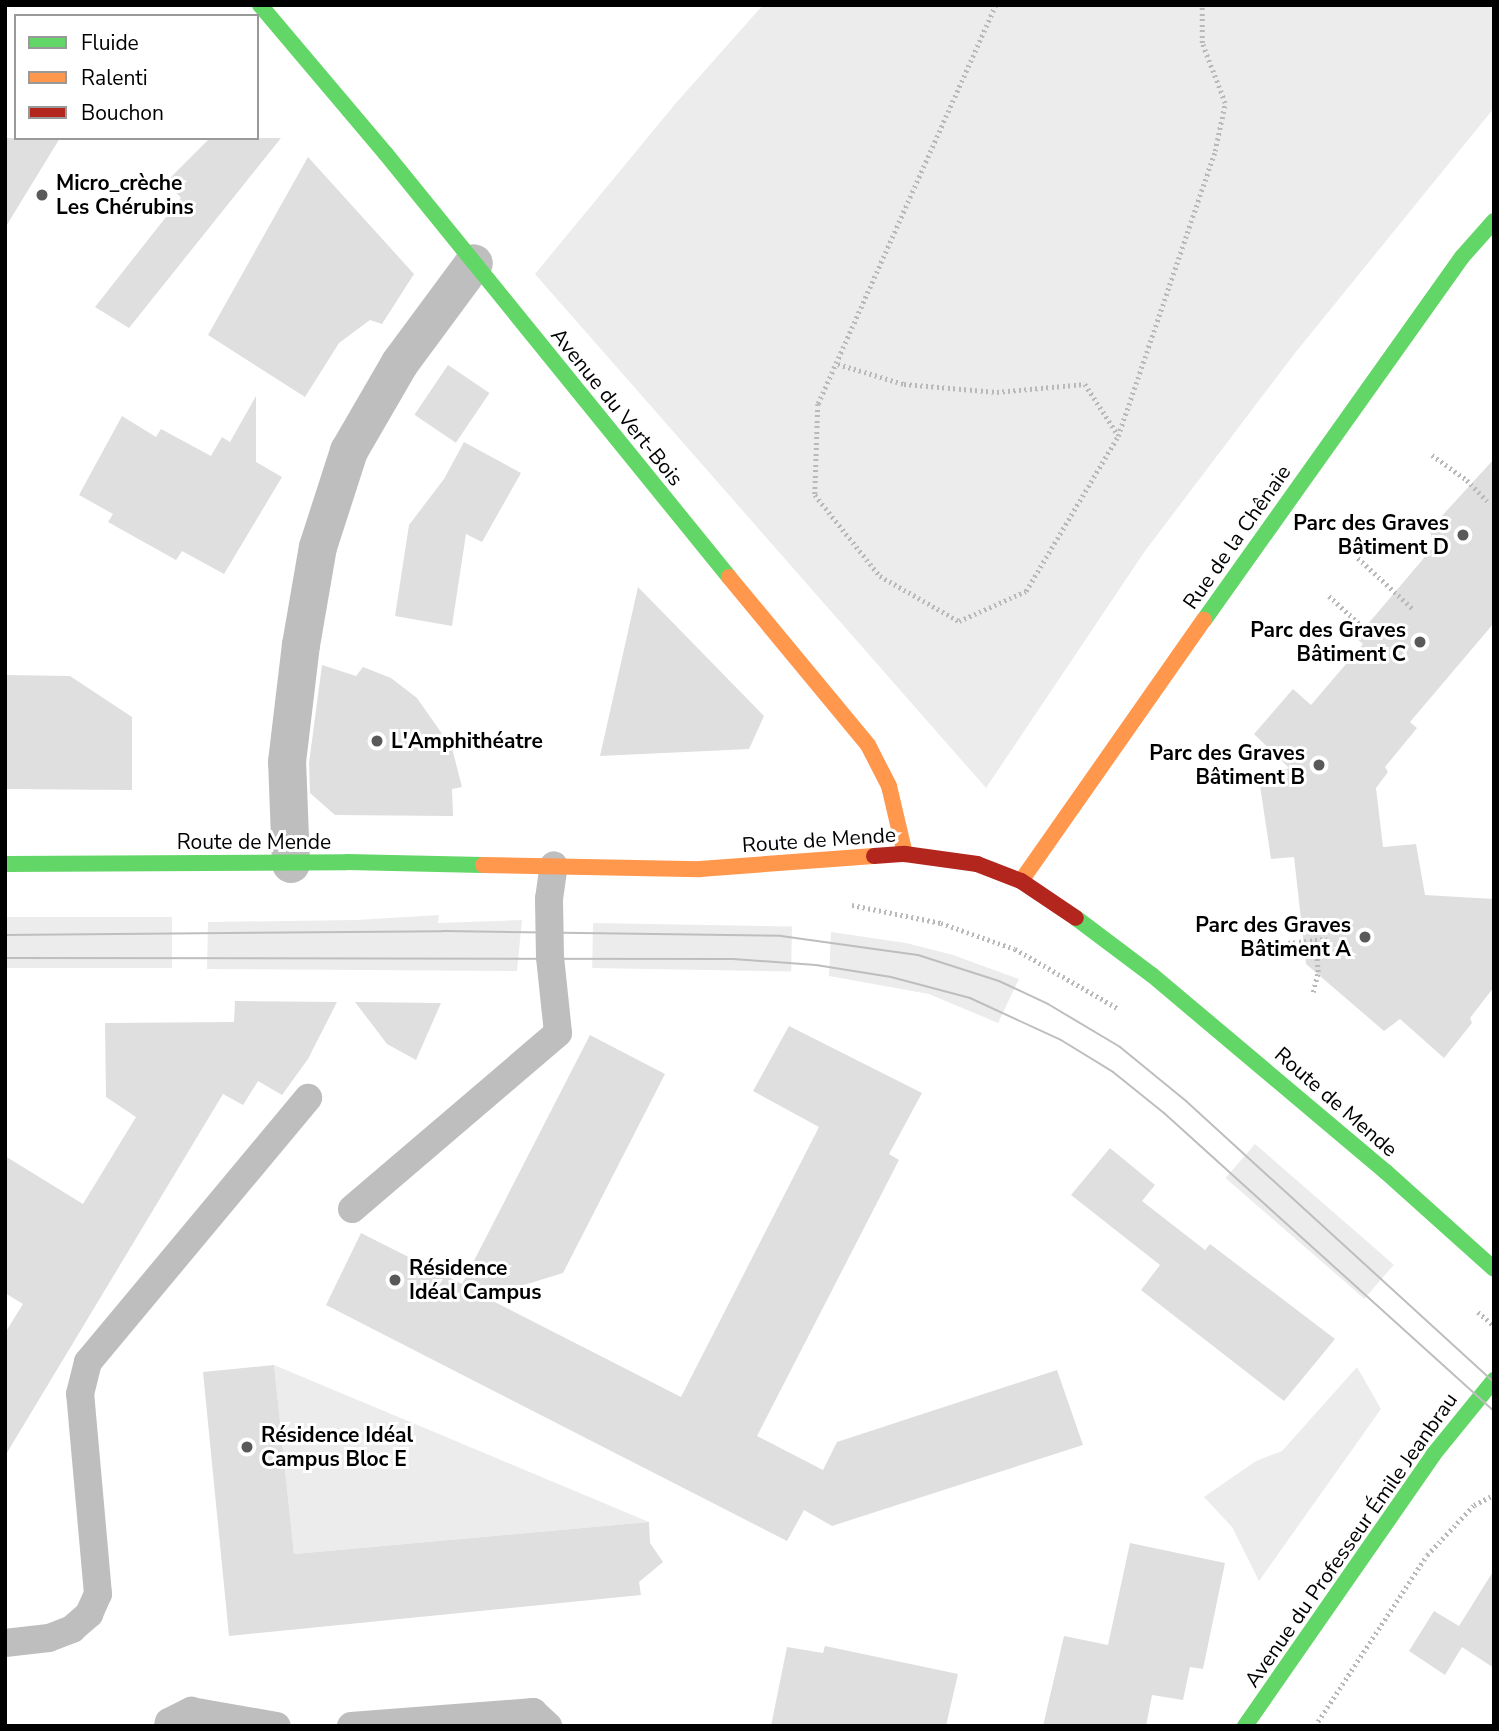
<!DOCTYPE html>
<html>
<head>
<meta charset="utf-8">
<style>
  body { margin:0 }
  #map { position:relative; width:1499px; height:1731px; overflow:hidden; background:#fff; font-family:"Nunito Sans",sans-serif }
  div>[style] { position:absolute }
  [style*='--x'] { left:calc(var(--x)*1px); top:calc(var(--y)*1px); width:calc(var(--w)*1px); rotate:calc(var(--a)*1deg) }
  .green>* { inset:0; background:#ececec; transform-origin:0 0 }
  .building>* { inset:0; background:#dfdfdf; transform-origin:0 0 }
  .path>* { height:4.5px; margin-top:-2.25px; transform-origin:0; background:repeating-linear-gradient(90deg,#b9b9b9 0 2px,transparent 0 5.5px) }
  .lane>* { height:28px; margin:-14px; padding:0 14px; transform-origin:14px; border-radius:14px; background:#bebebe }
  .street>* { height:38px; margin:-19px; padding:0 19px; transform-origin:19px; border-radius:19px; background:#bebebe }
  .fast>* { height:16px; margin:-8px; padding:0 8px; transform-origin:8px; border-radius:8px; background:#63d668 }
  .slow>* { height:16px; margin:-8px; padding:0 8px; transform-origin:8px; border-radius:8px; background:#ff974d }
  .jam>* { height:16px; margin:-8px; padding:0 8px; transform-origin:8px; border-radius:8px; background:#b3261e }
  .tram>* { height:2px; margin:-1px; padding:0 1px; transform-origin:1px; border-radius:1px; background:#bebebe }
  .dots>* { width:19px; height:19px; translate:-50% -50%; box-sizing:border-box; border:4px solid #fff; border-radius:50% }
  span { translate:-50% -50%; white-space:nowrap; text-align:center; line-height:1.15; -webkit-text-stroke:6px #fff; paint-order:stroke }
  .poi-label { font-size:21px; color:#000; font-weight:700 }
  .left { translate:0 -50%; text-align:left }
  .right { translate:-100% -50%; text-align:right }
  .street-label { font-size:21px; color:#000 }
  .frame { position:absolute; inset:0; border:7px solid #000; pointer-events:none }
  .legend { position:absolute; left:14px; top:14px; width:245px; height:126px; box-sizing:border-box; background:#fff; border:2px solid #999; margin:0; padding:9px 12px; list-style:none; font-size:21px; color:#000 }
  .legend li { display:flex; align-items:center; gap:14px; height:35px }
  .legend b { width:35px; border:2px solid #999 }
</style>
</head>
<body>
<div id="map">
  <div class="green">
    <div style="clip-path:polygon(763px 5px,1494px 5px,1494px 108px,1295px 353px,1145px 551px,986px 788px,535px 274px,676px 103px)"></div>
    <div style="clip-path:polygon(439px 915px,438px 923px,522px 920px,517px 971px,207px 969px,208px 922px,357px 920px)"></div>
    <div style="left:5px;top:917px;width:167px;height:51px"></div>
    <div style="left:593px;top:923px;width:199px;height:45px;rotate:1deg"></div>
    <div style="clip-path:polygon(831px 932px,906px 943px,953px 955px,1019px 979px,998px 1023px,929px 994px,829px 976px)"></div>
    <div style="left:1255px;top:1144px;width:184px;height:45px;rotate:41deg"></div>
    <div style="clip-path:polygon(274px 1365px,649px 1522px,294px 1554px)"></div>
    <div style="clip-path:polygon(1357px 1367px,1381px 1409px,1259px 1581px,1232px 1527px,1204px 1497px,1256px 1461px,1282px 1451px)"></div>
  </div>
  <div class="building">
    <div style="clip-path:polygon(5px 138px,60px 138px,5px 228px)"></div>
    <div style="clip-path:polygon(210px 138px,281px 138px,129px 328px,95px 307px,181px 198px,166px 182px)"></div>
    <div style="clip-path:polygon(308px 157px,414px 274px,382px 324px,370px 320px,339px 343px,305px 397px,208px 335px)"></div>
    <div style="left:448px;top:365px;width:50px;height:60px;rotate:34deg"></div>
    <div style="clip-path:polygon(256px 396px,256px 462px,282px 477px,224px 574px,182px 551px,176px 560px,108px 522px,113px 514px,79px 495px,122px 416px,156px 437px,161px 429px,211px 456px,222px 437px,230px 442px)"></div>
    <div style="clip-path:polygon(464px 442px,521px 473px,482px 542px,466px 534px,452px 626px,395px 616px,409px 525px,444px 479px)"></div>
    <div style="clip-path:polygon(1494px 459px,1494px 623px,1410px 722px,1417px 728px,1385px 767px,1388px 772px,1376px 788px,1383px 847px,1416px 844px,1425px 895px,1494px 899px,1494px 987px,1470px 1018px,1472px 1023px,1444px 1058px,1400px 1019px,1384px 1031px,1306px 964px,1294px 857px,1271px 859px,1259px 779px,1289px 768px,1254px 734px,1293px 689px,1311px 705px,1363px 644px,1356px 638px,1435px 545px,1429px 530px)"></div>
    <div style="clip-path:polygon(638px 587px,764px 716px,749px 749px,600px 756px)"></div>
    <div style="clip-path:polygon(322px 665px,356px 676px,363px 667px,391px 678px,417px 698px,452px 748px,462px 787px,452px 789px,453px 816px,335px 815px,310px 793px,309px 763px)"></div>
    <div style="clip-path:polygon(5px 675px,70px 676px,132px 717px,132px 790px,5px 789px)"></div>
    <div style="clip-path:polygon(235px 1001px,337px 1002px,308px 1059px,282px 1095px,258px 1081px,243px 1105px,223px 1094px,5px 1456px,5px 1333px,23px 1304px,5px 1293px,5px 1156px,83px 1204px,136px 1117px,106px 1097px,105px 1023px,234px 1022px)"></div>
    <div style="clip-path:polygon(355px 1002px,441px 1003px,416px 1060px,387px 1044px)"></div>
    <div style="clip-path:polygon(789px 1026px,922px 1093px,889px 1154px,899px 1160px,757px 1436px,823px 1470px,837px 1442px,1057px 1370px,1083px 1445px,832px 1526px,804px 1510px,787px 1541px,326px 1305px,361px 1233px,462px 1284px,590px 1035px,665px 1074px,563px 1273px,485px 1297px,681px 1397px,819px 1127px,753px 1091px)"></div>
    <div style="clip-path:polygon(1110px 1148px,1155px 1185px,1142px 1201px,1205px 1250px,1210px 1244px,1335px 1339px,1284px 1401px,1141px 1290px,1160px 1265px,1071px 1195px)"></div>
    <div style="clip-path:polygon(274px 1365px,294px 1554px,649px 1522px,650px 1543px,663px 1562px,639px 1582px,641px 1595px,229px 1636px,203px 1372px)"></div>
    <div style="clip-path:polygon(1130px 1543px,1225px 1563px,1203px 1669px,1190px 1667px,1183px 1700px,1152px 1695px,1146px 1726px,1043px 1726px,1064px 1636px,1108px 1645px)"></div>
    <div style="clip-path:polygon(1494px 1570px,1494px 1668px,1462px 1647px,1445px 1675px,1409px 1651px,1434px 1611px,1459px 1626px)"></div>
    <div style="clip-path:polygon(825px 1646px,958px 1674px,946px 1726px,771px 1726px,787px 1647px,823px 1653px)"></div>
  </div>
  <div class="path">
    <div style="--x:996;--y:5;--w:437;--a:114"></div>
    <div style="--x:818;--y:404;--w:91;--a:91.9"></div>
    <div style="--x:815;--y:495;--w:104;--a:51.3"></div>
    <div style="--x:880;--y:576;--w:91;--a:29.7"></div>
    <div style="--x:959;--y:621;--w:73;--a:-24.1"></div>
    <div style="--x:1026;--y:591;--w:180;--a:-59.3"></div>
    <div style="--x:1118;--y:436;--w:301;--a:-71.2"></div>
    <div style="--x:1215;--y:151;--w:49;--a:-78.2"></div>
    <div style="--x:1225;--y:103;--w:64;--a:-111"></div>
    <div style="--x:1202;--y:43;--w:38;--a:-90"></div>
    <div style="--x:838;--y:364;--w:69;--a:16.9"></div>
    <div style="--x:904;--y:384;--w:93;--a:4.9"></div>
    <div style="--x:997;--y:392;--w:88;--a:-5.2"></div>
    <div style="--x:1085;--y:384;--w:61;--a:57.1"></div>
    <div style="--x:1432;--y:455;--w:43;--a:35.5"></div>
    <div style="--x:1467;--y:480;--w:30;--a:46"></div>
    <div style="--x:1358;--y:558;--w:75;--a:42.8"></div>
    <div style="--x:1329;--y:596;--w:47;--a:42.4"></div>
    <div style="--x:852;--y:905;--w:91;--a:11.4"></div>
    <div style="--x:941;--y:923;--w:78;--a:19.4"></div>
    <div style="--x:1015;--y:949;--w:120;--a:30"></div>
    <div style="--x:1264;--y:954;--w:26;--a:-25"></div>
    <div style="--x:1288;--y:943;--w:27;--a:-6"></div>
    <div style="--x:1313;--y:992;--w:21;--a:-76"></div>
    <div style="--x:1318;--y:972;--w:32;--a:-95"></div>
    <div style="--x:1315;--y:940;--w:12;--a:-5"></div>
    <div style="--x:1478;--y:1312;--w:21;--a:41"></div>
    <div style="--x:1315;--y:1726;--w:204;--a:-56.8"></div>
    <div style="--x:1427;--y:1555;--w:69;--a:-46.8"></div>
    <div style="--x:1474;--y:1505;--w:22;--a:-27"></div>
  </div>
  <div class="lane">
    <div style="--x:352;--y:1209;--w:271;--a:-40.5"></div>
    <div style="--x:558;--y:1033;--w:76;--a:-96"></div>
    <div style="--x:550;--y:957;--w:58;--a:-91"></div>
    <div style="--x:549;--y:899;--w:34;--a:-82"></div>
    <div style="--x:5;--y:1643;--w:44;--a:-6.5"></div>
    <div style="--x:49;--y:1638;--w:25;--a:-21"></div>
    <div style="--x:72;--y:1629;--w:23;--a:-41"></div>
    <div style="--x:89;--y:1614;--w:22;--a:-66"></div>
    <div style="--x:98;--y:1594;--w:201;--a:-95.1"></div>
    <div style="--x:80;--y:1394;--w:33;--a:-76"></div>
    <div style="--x:88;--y:1362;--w:344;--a:-50.2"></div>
    <div style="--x:168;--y:1726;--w:4;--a:-76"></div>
    <div style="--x:169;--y:1722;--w:25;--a:-27"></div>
    <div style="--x:191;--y:1711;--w:87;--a:9.9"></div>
    <div style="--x:351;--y:1726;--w:183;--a:-4.4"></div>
    <div style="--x:533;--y:1712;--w:21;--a:43"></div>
  </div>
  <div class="street">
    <div style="--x:291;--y:864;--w:102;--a:-92.2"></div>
    <div style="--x:287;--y:762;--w:118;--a:-83.2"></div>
    <div style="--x:301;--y:645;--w:99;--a:-80.2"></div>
    <div style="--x:318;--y:547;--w:101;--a:-72.1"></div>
    <div style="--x:349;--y:451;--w:102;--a:-59.9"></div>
    <div style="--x:400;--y:363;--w:124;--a:-53.5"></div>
  </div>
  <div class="fast">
    <div style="--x:260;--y:5;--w:195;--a:49.8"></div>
    <div style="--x:386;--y:154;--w:545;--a:50.96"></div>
    <div style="--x:1204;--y:620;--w:445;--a:-54.6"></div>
    <div style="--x:1462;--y:257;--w:48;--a:-48.4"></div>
    <div style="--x:5;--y:864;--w:342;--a:-0.3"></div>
    <div style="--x:347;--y:862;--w:136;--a:1.3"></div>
    <div style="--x:1076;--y:918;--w:95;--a:36.9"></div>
    <div style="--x:1152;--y:975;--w:306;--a:40.1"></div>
    <div style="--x:1386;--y:1172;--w:145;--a:41.9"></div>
    <div style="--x:1245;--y:1726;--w:330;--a:-55.2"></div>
    <div style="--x:1433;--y:1455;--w:97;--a:-50.9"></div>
  </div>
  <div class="slow">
    <div style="--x:729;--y:577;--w:218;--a:50.4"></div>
    <div style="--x:868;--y:745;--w:46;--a:62.9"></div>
    <div style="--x:889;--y:786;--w:70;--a:76.8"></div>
    <div style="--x:483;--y:865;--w:217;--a:1.1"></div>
    <div style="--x:700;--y:869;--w:174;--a:-4.3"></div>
    <div style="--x:1021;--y:881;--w:319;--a:-55"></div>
  </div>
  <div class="jam">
    <div style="--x:874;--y:856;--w:31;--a:-4"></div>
    <div style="--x:905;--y:854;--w:73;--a:7.9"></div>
    <div style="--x:977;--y:864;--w:47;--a:21.1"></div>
    <div style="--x:1021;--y:881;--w:66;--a:33.9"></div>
  </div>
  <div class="tram">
    <div style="--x:5;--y:935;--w:438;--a:-0.5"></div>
    <div style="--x:443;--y:931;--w:338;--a:0.8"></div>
    <div style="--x:781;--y:936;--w:138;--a:7.9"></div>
    <div style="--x:918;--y:955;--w:85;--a:17.8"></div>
    <div style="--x:999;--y:981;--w:54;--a:25.1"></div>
    <div style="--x:1048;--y:1004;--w:84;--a:30.8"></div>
    <div style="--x:1120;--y:1047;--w:85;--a:39.3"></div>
    <div style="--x:1186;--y:1101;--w:417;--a:42.4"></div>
    <div style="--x:5;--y:958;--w:728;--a:0.08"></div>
    <div style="--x:733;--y:959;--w:83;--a:4.1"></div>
    <div style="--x:816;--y:965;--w:76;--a:9.1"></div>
    <div style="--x:891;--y:977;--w:82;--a:14.9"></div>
    <div style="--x:970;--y:998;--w:100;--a:24.8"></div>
    <div style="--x:1061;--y:1040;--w:61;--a:31.6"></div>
    <div style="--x:1113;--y:1072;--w:65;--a:38.8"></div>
    <div style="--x:1164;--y:1113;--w:445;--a:42.1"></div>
  </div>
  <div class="dots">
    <div style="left:42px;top:195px;background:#595959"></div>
    <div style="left:1463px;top:535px;background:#595959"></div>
    <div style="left:1420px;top:642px;background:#595959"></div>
    <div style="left:377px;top:741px;background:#595959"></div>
    <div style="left:1319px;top:765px;background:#595959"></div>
    <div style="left:1365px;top:937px;background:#595959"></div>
    <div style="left:395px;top:1280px;background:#595959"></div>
    <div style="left:247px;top:1447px;background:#595959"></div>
  </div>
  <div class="poi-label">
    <span class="left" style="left:56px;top:195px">Micro_crèche<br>Les Chérubins</span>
    <span class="right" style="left:1449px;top:535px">Parc des Graves<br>Bâtiment D</span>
    <span class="right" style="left:1406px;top:642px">Parc des Graves<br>Bâtiment C</span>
    <span class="left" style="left:391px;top:741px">L'Amphithéatre</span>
    <span class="right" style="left:1305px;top:765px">Parc des Graves<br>Bâtiment B</span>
    <span class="right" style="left:1351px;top:937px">Parc des Graves<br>Bâtiment A</span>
    <span class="left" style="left:409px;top:1280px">Résidence<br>Idéal Campus</span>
    <span class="left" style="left:261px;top:1447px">Résidence Idéal<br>Campus Bloc E</span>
  </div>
  <div class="street-label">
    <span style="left:617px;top:407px;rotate:51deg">Avenue du Vert-Bois</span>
    <span style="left:1237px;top:537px;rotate:-55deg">Rue de la Chênaie</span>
    <span style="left:819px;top:840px;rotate:-4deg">Route de Mende</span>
    <span style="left:254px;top:842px">Route de Mende</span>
    <span style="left:1336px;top:1102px;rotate:41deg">Route de Mende</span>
    <span style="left:1351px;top:1540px;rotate:-55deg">Avenue du Professeur Émile Jeanbrau</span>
  </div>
  <div class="frame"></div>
  <ul class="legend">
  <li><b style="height:9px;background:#63d668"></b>Fluide</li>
  <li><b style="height:9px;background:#ff974d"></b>Ralenti</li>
  <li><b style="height:9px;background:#b3261e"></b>Bouchon</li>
  </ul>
</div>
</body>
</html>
